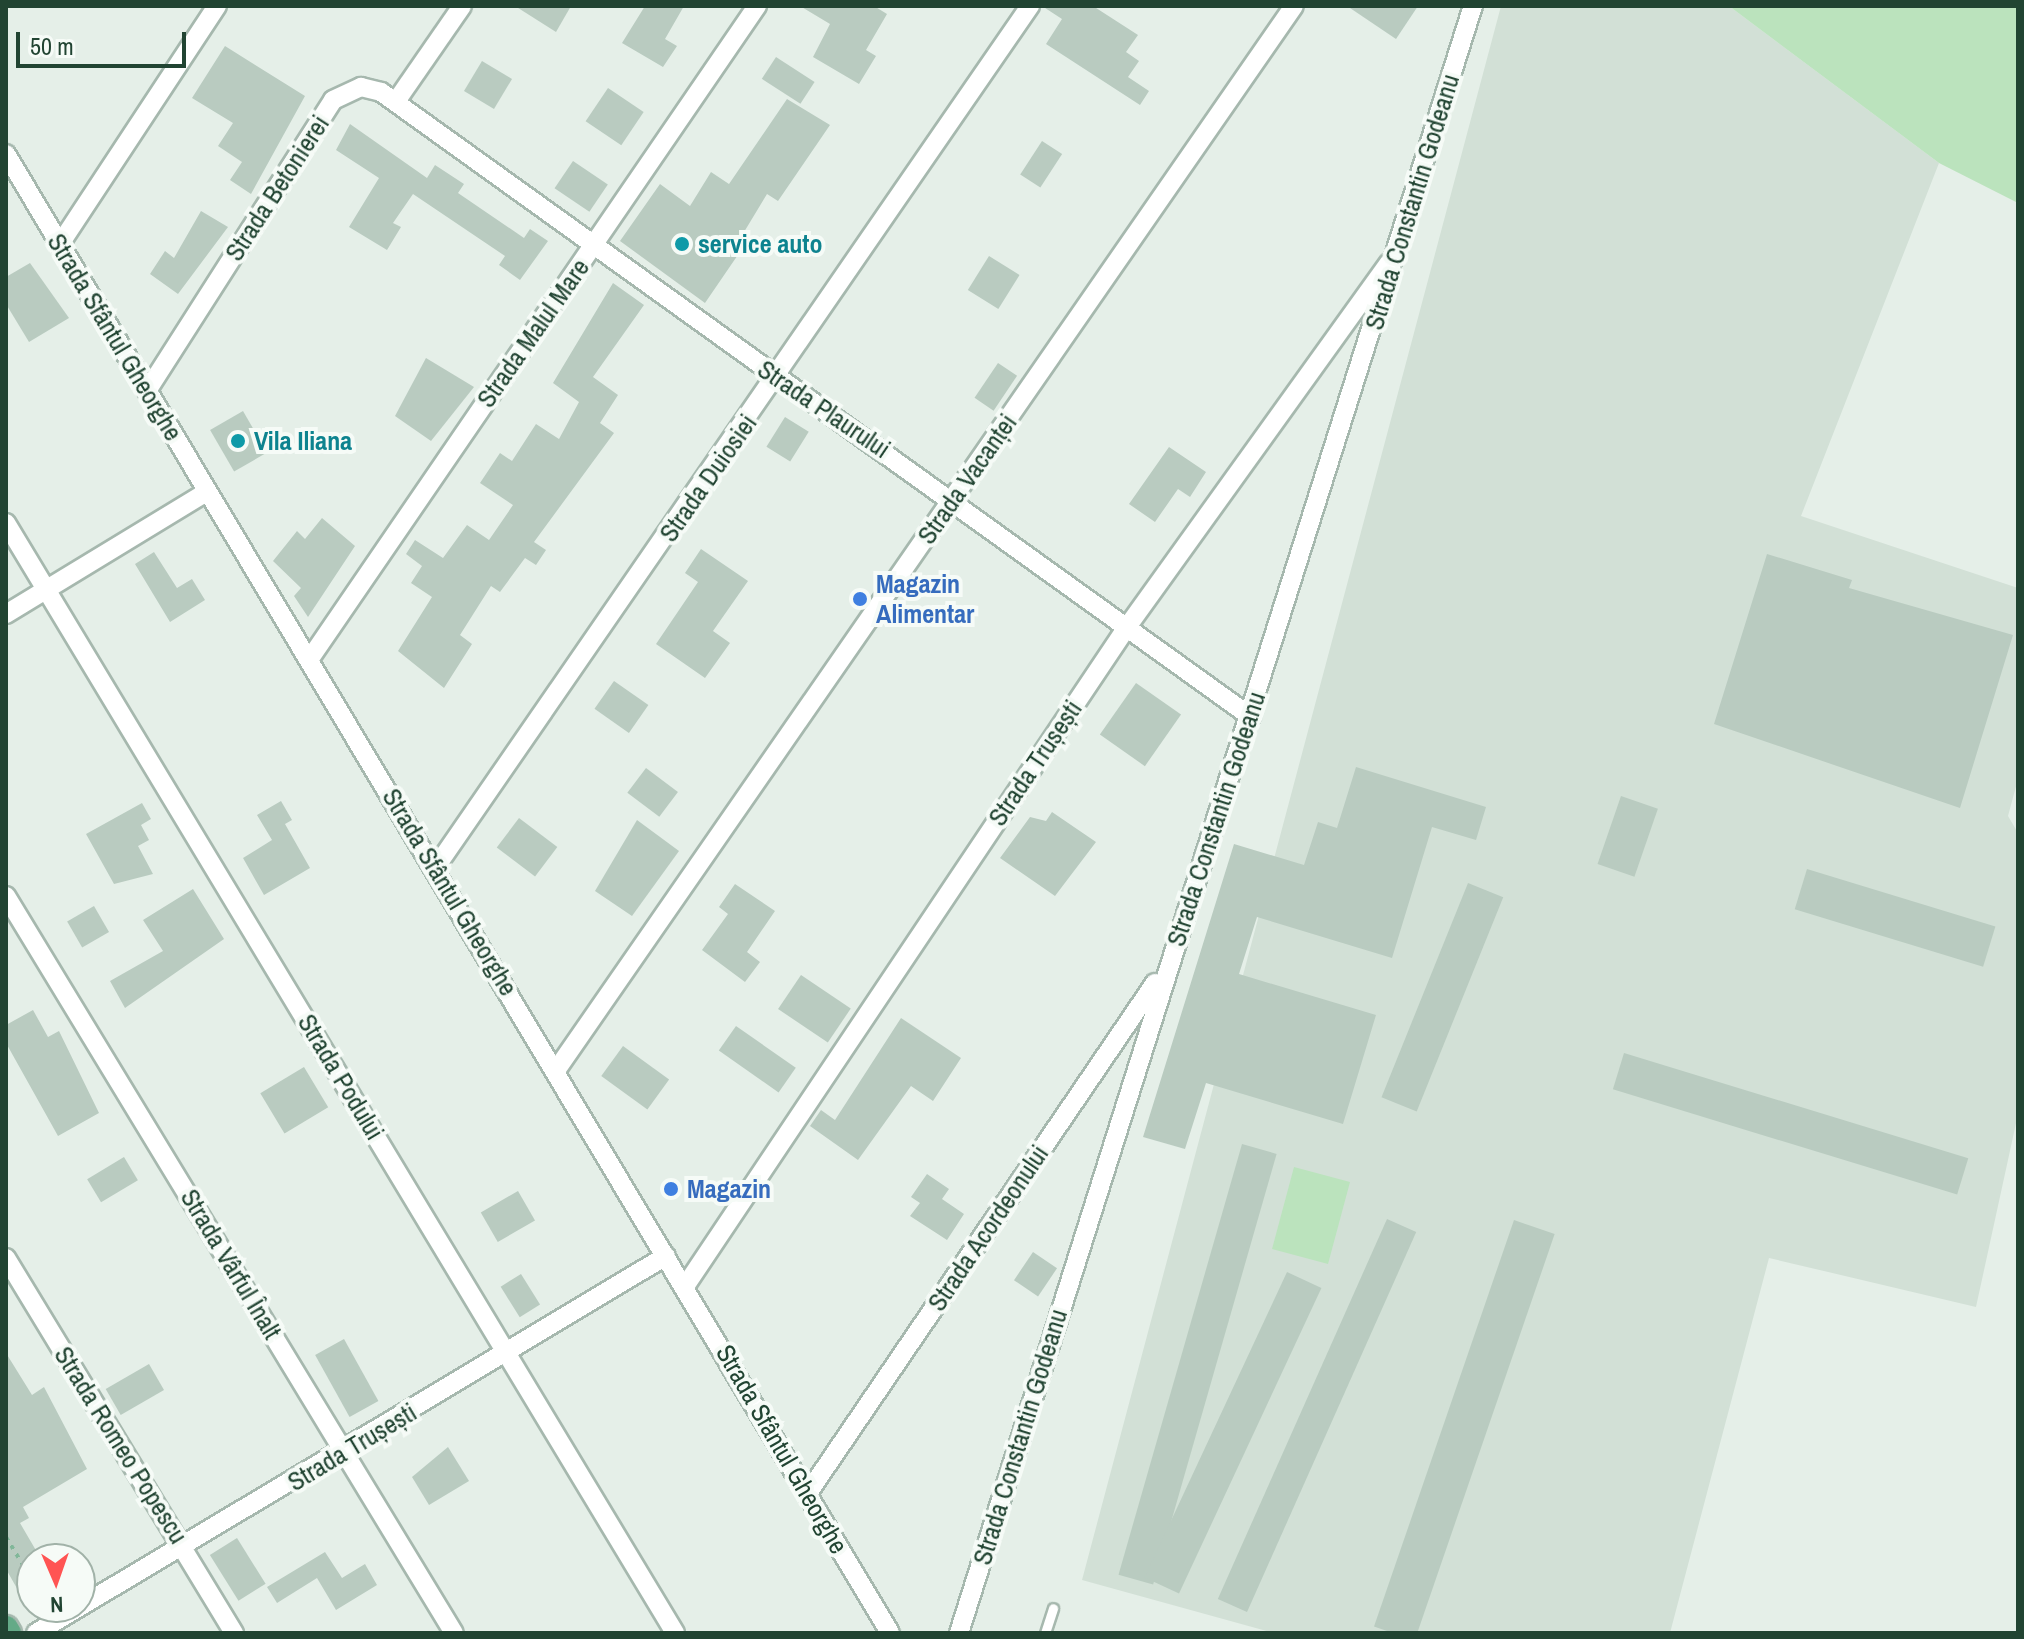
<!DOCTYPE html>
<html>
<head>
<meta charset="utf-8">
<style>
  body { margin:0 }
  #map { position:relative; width:2024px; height:1639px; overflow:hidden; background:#e5efe8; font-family:"Archivo Narrow",sans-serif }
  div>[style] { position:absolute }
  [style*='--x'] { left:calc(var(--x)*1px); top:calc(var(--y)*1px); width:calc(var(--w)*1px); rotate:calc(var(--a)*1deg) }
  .built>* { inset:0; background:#d2e0d6 }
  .green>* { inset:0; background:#bbe3bd; transform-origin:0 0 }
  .building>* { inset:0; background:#b9cbc0; transform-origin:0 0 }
  .path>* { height:4px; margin-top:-2px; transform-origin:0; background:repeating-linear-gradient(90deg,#81b799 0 4px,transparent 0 10px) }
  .roads { filter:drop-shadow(2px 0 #a6b8ae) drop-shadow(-2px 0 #a6b8ae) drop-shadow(0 2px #a6b8ae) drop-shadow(0 -2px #a6b8ae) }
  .service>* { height:9px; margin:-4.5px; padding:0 4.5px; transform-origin:4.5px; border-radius:4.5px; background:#fff }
  .minor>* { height:18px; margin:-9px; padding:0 9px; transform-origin:9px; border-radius:9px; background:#fff }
  .primary>* { height:24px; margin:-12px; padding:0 12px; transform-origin:12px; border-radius:12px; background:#64aa87 }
  .dots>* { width:22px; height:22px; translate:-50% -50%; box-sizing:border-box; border:4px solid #f6fbf7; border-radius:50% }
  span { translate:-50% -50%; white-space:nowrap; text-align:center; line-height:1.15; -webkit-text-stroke:8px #f6fbf7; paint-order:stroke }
  .street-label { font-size:26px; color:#214432 }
  .culture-label { font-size:26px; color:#0d838f; font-weight:700 }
  .left { translate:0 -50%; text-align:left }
  .shop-label { font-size:26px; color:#366cbe; font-weight:700 }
  .frame { position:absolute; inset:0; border:8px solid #214432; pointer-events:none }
  .north { position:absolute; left:16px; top:1543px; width:80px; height:80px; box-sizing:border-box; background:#f6fbf7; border:2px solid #a1b2a8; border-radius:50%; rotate:178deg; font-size:22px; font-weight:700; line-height:32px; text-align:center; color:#214432 }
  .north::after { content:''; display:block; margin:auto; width:28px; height:36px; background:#ff5453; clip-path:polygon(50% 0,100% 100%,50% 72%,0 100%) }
  .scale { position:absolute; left:16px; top:32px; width:170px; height:36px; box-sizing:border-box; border:4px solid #214432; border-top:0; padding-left:10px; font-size:24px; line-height:28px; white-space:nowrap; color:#214432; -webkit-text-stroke:6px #f6fbf7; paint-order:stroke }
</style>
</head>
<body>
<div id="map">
  <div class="built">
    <div style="clip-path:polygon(1501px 6px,1729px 6px,1939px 163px,1801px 516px,2018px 588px,2018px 779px,2008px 816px,2018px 833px,2018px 1114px,1976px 1307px,1769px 1258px,1670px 1633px,1274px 1633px,1082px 1580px)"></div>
  </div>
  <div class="green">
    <div style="clip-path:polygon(1729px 6px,2018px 6px,2018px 203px,1939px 163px)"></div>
    <div style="left:1294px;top:1167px;width:58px;height:85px;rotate:15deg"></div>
  </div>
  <div class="building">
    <div style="clip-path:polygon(515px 6px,571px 6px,556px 32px)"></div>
    <div style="clip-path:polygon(645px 6px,684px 6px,665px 39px,677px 46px,663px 67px,622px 43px)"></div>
    <div style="clip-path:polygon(800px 6px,874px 6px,887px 14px,866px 50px,876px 56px,859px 84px,813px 57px,830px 24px)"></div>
    <div style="clip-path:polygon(1042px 6px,1093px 6px,1138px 35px,1126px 52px,1139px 61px,1128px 77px,1149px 91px,1140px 105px,1046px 44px,1062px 19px)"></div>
    <div style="clip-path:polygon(1347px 6px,1418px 6px,1396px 39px)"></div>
    <div style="clip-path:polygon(225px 46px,305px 96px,251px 194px,230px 180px,242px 162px,218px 146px,233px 123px,192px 98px)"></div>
    <div style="left:776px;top:57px;width:46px;height:26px;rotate:33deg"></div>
    <div style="left:482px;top:61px;width:35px;height:35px;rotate:31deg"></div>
    <div style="left:608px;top:88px;width:43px;height:40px;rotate:34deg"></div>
    <div style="clip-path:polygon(787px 99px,830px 125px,778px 201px,767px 194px,738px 242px,744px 246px,705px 303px,620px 241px,660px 184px,690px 206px,711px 172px,729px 184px)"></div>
    <div style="clip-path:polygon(350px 124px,427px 178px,435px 165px,464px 184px,458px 193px,524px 238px,530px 229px,548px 241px,520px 280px,499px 265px,505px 256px,413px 194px,393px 223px,401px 227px,387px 250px,349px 227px,379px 178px,336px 150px)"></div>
    <div style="left:1042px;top:141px;width:24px;height:40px;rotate:33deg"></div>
    <div style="left:573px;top:161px;width:42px;height:33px;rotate:34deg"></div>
    <div style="clip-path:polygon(201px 211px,228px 227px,178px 294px,150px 274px,165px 251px,174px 258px)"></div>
    <div style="left:989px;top:256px;width:36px;height:40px;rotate:32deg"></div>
    <div style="clip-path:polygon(30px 263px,69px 318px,29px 342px,6px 304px,6px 277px)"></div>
    <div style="clip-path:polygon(613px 283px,644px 305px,593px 377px,618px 395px,600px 423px,614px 433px,534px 542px,546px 550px,536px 565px,525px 558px,500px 592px,491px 586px,460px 635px,472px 644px,444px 688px,398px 651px,432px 597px,411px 583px,422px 566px,406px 554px,415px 540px,443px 558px,467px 525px,489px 540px,513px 505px,480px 483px,500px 453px,512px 461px,536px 424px,559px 439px,579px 402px,553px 383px)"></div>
    <div style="clip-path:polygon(426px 358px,474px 387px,431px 441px,395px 416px)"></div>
    <div style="left:998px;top:363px;width:23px;height:42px;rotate:34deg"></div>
    <div style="left:243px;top:411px;width:48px;height:38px;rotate:60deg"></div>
    <div style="left:785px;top:417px;width:28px;height:35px;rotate:32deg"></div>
    <div style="clip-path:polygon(1169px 447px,1206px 472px,1190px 497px,1178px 489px,1155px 522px,1129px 504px)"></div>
    <div style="clip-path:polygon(322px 518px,355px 546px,308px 617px,294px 596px,301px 588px,273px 561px,297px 531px,305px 539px)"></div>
    <div style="clip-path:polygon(701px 549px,748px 581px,713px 631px,730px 643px,705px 678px,656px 644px,698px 582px,685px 573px)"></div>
    <div style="clip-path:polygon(154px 552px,177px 588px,192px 579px,205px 600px,170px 622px,135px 564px)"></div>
    <div style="clip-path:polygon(1767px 554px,1852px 580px,1849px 588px,2013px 635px,1960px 808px,1714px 724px)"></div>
    <div style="left:614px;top:681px;width:42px;height:34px;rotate:35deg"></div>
    <div style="left:1136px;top:683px;width:55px;height:63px;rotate:35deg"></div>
    <div style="clip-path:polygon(1356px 767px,1486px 807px,1476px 840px,1432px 827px,1392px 958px,1257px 917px,1239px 974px,1376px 1015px,1343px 1124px,1206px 1083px,1185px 1149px,1143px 1137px,1234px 844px,1304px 865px,1318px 822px,1337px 828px)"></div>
    <div style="left:646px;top:768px;width:40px;height:31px;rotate:37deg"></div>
    <div style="left:1621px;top:796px;width:39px;height:72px;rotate:19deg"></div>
    <div style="clip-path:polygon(281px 801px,292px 820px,285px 824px,310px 868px,264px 895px,243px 858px,272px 840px,257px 815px)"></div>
    <div style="clip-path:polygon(142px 803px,151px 819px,141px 825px,149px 840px,138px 846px,153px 874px,114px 884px,86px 834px)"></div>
    <div style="clip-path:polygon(1052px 812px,1096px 842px,1055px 896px,1000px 858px,1030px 817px,1046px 821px)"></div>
    <div style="left:519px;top:818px;width:48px;height:37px;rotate:37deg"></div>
    <div style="clip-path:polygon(637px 820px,679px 851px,632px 916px,595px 891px)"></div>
    <div style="left:1807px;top:869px;width:197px;height:42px;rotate:17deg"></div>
    <div style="left:1468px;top:883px;width:38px;height:231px;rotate:22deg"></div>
    <div style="clip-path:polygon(735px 884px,775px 911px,747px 952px,760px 962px,745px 982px,702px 950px,728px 914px,719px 907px)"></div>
    <div style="clip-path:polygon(193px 889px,224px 939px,125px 1008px,110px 981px,163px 951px,143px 920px)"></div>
    <div style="left:94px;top:906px;width:30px;height:31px;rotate:60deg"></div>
    <div style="left:801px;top:975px;width:60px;height:41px;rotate:34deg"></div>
    <div style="clip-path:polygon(33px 1010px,48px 1037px,59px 1031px,99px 1113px,58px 1136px,6px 1043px,6px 1025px)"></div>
    <div style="clip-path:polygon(901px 1018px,961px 1058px,933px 1101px,911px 1086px,858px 1160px,810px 1126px,821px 1110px,835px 1120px)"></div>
    <div style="left:736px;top:1026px;width:73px;height:30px;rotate:35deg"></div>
    <div style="left:623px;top:1046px;width:57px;height:37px;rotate:36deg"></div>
    <div style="left:1624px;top:1053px;width:360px;height:38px;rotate:17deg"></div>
    <div style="left:304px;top:1067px;width:47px;height:51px;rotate:59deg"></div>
    <div style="left:1242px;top:1144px;width:36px;height:448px;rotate:16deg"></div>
    <div style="left:124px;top:1157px;width:27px;height:43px;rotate:59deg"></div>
    <div style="clip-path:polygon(927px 1174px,949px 1189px,942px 1199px,964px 1214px,947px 1240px,910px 1216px,920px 1203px,911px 1197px)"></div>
    <div style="left:518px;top:1191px;width:34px;height:43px;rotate:60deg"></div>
    <div style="left:1387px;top:1219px;width:32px;height:416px;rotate:24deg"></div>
    <div style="left:1514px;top:1220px;width:43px;height:430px;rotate:19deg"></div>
    <div style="left:1033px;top:1252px;width:29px;height:34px;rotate:34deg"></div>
    <div style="left:1287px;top:1272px;width:38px;height:337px;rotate:25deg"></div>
    <div style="left:521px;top:1274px;width:36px;height:24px;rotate:58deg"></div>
    <div style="left:344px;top:1339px;width:71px;height:33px;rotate:61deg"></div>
    <div style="clip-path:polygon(6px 1353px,32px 1395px,44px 1387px,87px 1469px,23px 1507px,29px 1518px,20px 1523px,41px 1559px,32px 1559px,32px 1615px,6px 1569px)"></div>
    <div style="left:149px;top:1364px;width:30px;height:50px;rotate:60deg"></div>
    <div style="clip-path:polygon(448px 1447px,469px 1481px,429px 1505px,412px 1477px)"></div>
    <div style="left:237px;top:1538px;width:54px;height:32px;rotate:58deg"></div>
    <div style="clip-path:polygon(325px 1552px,342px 1578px,365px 1564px,377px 1585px,336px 1610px,317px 1578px,277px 1603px,267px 1587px)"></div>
  </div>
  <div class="path">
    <div style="--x:6;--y:1537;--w:50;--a:58.8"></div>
  </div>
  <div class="roads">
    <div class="service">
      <div style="--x:1045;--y:1633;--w:26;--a:-72"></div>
    </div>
    <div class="minor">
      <div style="--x:397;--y:100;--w:114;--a:-55.3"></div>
      <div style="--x:6;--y:154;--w:1723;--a:59.13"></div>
      <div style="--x:60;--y:244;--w:285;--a:-56.6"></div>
      <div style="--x:147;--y:391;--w:345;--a:-57.4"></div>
      <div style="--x:333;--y:100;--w:31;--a:-25"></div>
      <div style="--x:361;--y:87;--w:21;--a:14"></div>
      <div style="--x:381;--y:92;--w:1071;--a:35.69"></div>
      <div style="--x:6;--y:523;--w:1296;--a:58.92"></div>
      <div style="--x:6;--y:614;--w:235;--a:-31.3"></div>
      <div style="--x:309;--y:660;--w:793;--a:-55.59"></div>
      <div style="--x:436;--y:867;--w:1046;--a:-55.4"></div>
      <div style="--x:6;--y:896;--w:862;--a:58.71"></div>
      <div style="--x:557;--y:1069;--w:1293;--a:-55.27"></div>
      <div style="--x:6;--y:1258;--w:439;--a:58.7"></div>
      <div style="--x:686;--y:1285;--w:789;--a:-56.17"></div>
      <div style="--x:1125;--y:630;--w:452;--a:-54.3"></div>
      <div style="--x:808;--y:1493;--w:617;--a:-55.77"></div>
      <div style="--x:36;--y:1633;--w:734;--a:-30.9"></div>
      <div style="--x:959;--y:1633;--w:1706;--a:-72.47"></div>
    </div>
    <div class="primary">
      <div style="--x:6;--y:1628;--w:6;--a:59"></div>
    </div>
  </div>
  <div class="dots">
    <div style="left:682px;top:244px;background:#0f9aa8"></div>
    <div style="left:238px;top:441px;background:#0f9aa8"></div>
    <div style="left:860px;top:599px;background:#3f7fe0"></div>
    <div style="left:671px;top:1189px;background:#3f7fe0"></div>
  </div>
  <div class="street-label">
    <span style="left:277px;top:188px;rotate:-57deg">Strada Betonierei</span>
    <span style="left:1412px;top:202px;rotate:-73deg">Strada Constantin Godeanu</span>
    <span style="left:533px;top:333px;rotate:-55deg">Strada Malul Mare</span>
    <span style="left:115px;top:337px;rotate:59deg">Strada Sfântul Gheorghe</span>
    <span style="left:824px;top:409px;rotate:34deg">Strada Plaurului</span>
    <span style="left:708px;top:478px;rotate:-55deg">Strada Duiosiei</span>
    <span style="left:967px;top:479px;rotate:-55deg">Strada Vacanței</span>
    <span style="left:1035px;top:763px;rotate:-56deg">Strada Trușești</span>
    <span style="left:1216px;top:819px;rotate:-72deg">Strada Constantin Godeanu</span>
    <span style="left:450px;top:892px;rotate:59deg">Strada Sfântul Gheorghe</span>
    <span style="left:341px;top:1077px;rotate:59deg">Strada Podului</span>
    <span style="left:988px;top:1228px;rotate:-56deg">Strada Acordeonului</span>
    <span style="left:231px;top:1264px;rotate:59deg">Strada Vârful Înalt</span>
    <span style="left:1020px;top:1437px;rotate:-73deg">Strada Constantin Godeanu</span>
    <span style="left:121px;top:1445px;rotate:58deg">Strada Romeo Popescu</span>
    <span style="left:352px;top:1447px;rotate:-31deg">Strada Trușești</span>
    <span style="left:782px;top:1449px;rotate:60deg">Strada Sfântul Gheorghe</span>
  </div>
  <div class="culture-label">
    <span class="left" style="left:698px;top:244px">service auto</span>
    <span class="left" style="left:254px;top:441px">Vila Iliana</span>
  </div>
  <div class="shop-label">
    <span class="left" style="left:876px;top:599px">Magazin<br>Alimentar</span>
    <span class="left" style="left:687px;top:1189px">Magazin</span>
  </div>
  <div class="frame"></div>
  <div class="north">N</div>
  <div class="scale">50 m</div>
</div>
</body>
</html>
